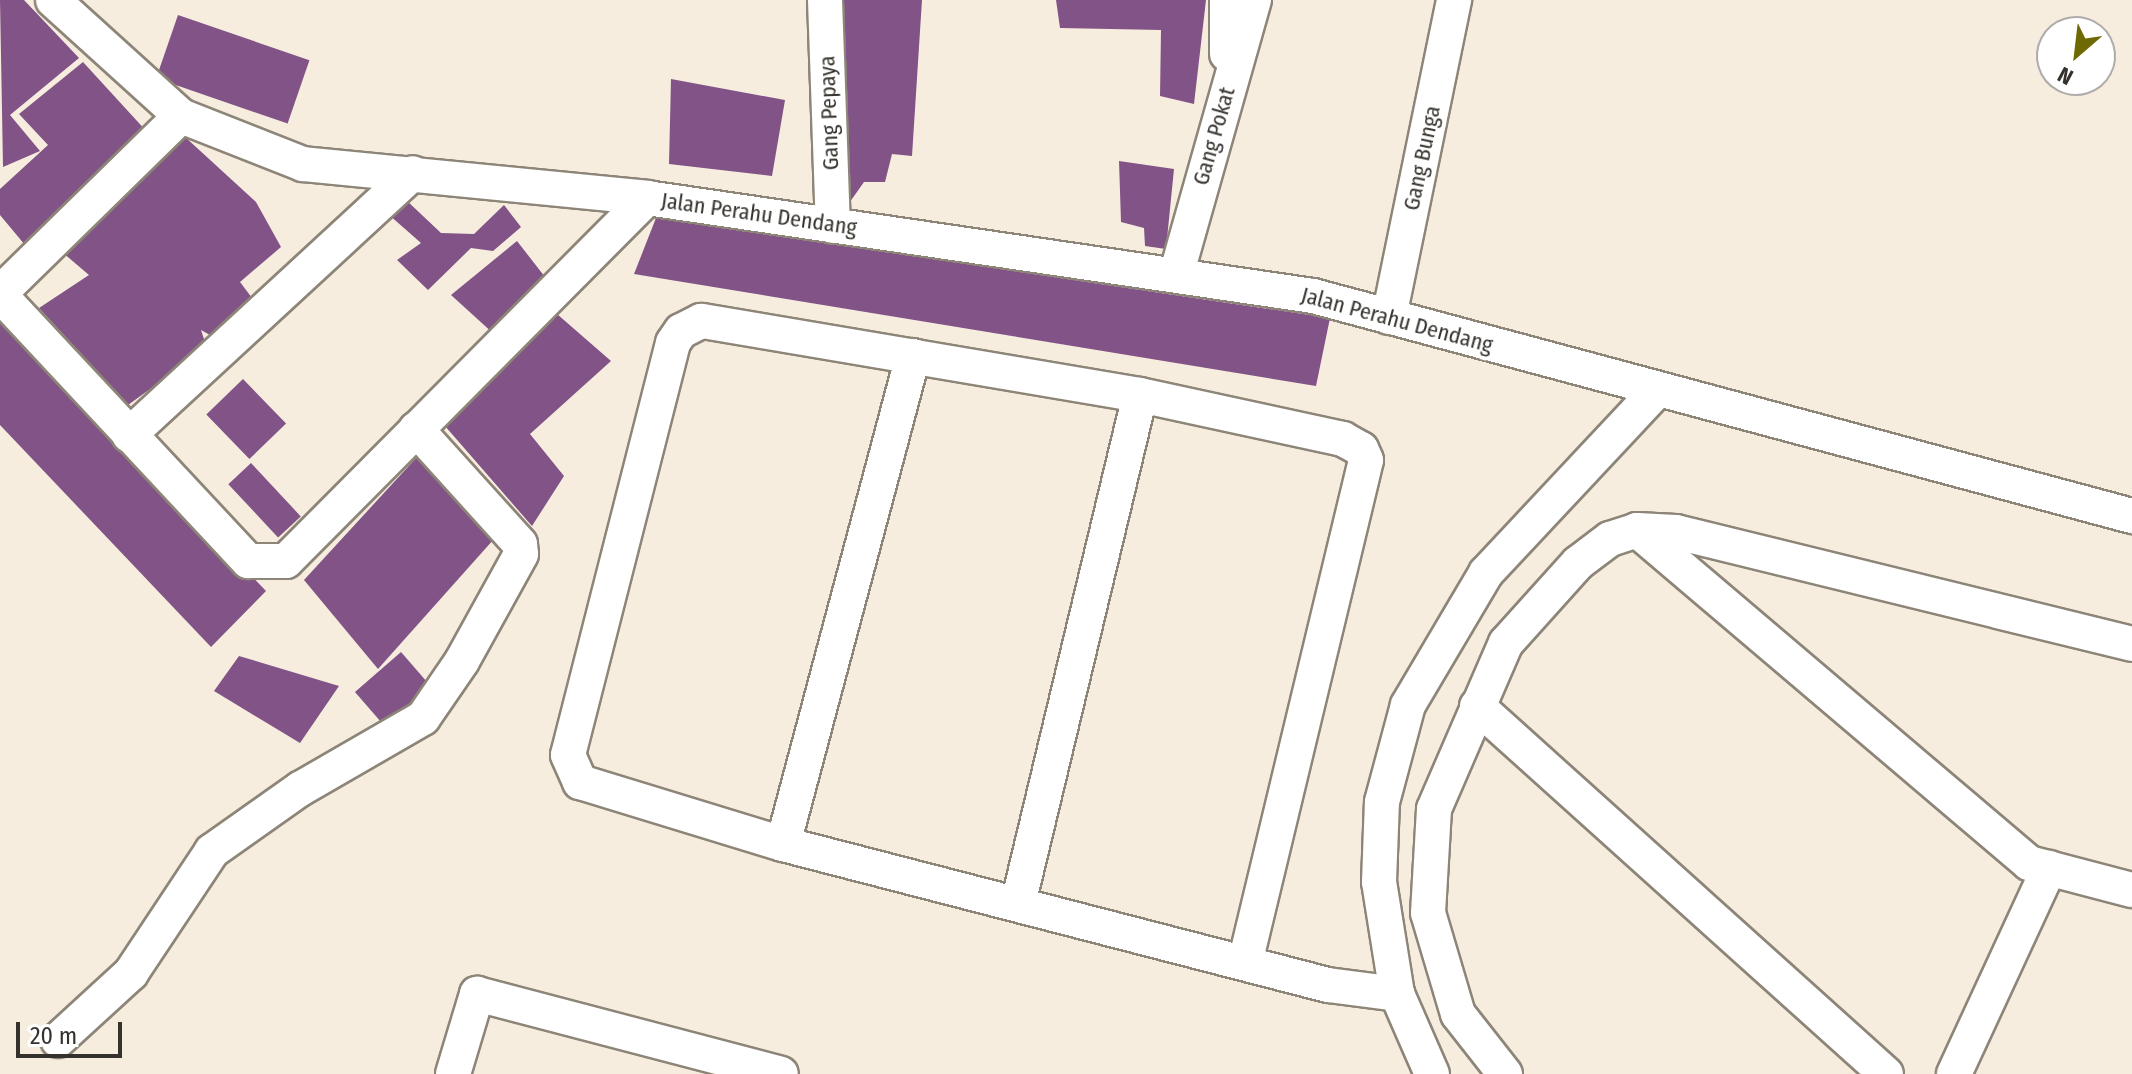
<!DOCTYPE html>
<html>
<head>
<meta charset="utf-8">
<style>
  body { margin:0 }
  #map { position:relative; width:2132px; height:1074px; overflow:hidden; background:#f6eddf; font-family:"Fira Sans Condensed",sans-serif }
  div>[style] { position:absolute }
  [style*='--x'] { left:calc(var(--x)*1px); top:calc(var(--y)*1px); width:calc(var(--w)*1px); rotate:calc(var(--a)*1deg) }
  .building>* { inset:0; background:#815386; transform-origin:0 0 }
  .roads { filter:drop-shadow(2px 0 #8d8578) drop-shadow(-2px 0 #8d8578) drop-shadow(0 2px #8d8578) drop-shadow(0 -2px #8d8578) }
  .minor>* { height:34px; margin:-17px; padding:0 17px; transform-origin:17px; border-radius:17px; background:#fff }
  span { translate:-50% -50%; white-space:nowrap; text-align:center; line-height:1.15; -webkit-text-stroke:8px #fff; paint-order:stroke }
  .street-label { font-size:22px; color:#35322d }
  .north { position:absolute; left:2036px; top:16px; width:80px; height:80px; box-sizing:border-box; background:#fff; border:2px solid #aeadab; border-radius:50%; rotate:208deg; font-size:22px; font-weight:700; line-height:32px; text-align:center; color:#35322d }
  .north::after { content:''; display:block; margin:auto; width:28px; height:36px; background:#6e6902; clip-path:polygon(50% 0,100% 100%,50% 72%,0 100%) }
  .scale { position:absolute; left:16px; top:1022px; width:106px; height:36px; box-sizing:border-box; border:4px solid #35322d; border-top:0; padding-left:10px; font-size:24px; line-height:28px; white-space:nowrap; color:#35322d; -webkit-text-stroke:6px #fff; paint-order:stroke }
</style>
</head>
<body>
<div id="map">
  <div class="building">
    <div style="clip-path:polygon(0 0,24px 0,79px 58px,10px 115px,40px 151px,3px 167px)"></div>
    <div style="clip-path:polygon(844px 0,922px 0,912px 156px,892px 154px,885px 182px,864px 182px,835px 223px)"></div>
    <div style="clip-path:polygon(1056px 0,1206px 0,1194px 104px,1160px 96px,1161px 30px,1060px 28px)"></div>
    <div style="left:178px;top:15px;width:139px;height:67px;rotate:19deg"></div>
    <div style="clip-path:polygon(83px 62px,149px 134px,25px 245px,0 215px,0 189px,48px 145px,19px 114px)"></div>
    <div style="clip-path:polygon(671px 79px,785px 100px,772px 176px,669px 164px)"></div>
    <div style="clip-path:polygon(184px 136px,256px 202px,281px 247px,240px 282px,258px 306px,217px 339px,201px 330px,207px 348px,128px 405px,39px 308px,89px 275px,62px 252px)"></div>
    <div style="clip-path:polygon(1119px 161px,1174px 169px,1166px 249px,1145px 246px,1144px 228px,1121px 222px)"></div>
    <div style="clip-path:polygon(405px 199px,441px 233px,474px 234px,504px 205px,521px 227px,493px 251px,471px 248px,428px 290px,397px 260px,421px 243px,388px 214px)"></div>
    <div style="clip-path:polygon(656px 218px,1330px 318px,1316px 386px,634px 274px)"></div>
    <div style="clip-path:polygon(517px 241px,552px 286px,495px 335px,451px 295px)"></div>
    <div style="clip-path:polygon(0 312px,266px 591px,211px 647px,0 425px)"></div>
    <div style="clip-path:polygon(557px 314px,611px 361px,530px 434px,564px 476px,532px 526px,445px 426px)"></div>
    <div style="left:243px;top:379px;width:62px;height:51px;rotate:46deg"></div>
    <div style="clip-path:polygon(417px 457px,494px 539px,378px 669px,304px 580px)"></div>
    <div style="left:251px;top:463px;width:73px;height:31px;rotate:47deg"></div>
    <div style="left:401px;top:652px;width:46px;height:61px;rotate:49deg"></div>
    <div style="clip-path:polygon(239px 656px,339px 686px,300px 743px,214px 691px)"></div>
  </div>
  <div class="roads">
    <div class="minor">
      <div style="--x:53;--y:0;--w:173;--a:42.2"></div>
      <div style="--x:181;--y:116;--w:131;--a:21.5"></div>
      <div style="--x:303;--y:164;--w:346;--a:5.6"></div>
      <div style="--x:647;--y:198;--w:673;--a:8.37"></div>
      <div style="--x:1313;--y:296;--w:848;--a:15.04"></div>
      <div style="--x:825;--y:0;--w:226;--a:88"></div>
      <div style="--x:1227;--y:54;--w:54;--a:-90"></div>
      <div style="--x:1177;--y:272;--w:283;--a:-74.2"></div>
      <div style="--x:0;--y:293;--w:253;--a:-44.4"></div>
      <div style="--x:0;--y:295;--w:364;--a:47"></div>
      <div style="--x:248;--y:561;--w:38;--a:0"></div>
      <div style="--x:286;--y:561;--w:512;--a:-45.16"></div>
      <div style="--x:1389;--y:317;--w:324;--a:-78.4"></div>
      <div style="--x:129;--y:435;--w:386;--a:-42.7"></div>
      <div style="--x:1637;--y:530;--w:514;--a:40.35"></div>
      <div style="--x:2029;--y:863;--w:106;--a:14.7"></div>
      <div style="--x:1477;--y:706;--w:550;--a:41.98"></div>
      <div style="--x:783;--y:844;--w:505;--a:-75.08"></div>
      <div style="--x:1018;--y:904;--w:523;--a:-76.52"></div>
      <div style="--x:1245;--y:963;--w:517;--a:-76.47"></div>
      <div style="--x:1366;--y:460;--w:12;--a:-114"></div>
      <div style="--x:1361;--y:449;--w:21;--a:-151"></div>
      <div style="--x:1343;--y:439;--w:208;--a:-167.8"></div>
      <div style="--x:1140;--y:395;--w:445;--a:-170.4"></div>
      <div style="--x:701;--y:321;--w:22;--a:153"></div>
      <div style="--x:681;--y:331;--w:14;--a:124"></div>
      <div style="--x:673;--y:343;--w:425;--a:104.3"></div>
      <div style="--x:568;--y:755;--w:30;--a:66"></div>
      <div style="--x:580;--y:782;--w:212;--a:17"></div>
      <div style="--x:783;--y:844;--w:563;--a:14.51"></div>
      <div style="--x:1328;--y:985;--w:70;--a:7.4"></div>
      <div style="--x:58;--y:1040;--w:99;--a:-42.5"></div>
      <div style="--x:131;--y:973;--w:146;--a:-56.4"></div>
      <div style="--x:212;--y:851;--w:108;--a:-35.2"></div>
      <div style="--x:300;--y:789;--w:142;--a:-30"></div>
      <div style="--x:423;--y:718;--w:69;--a:-55.6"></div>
      <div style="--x:462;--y:661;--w:122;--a:-61.1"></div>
      <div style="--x:521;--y:554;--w:10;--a:-96"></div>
      <div style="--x:520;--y:544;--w:155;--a:-132.1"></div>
      <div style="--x:453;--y:1074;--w:84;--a:-73.3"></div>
      <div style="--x:477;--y:994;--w:314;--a:14.7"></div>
      <div style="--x:1432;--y:1074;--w:87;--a:-113.6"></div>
      <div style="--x:1397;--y:994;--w:113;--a:-99.1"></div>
      <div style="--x:1379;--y:882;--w:80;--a:-87.9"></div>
      <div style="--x:1382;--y:802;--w:100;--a:-75"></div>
      <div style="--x:1408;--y:705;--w:153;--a:-59.4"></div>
      <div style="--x:1486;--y:573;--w:250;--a:-46.9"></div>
      <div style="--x:1505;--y:1074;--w:76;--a:-128.1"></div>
      <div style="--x:1458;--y:1014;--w:105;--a:-106.5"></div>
      <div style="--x:1428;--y:913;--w:104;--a:-86.7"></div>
      <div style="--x:1434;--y:809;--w:181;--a:-66.6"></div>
      <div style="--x:1506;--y:643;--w:108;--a:-48"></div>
      <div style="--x:1578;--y:563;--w:40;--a:-37"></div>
      <div style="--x:1610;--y:539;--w:28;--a:-18"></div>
      <div style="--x:1637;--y:530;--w:39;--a:3"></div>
      <div style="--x:1676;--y:532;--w:470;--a:13.8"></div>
      <div style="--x:1954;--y:1074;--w:227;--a:-65.2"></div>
    </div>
  </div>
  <div class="street-label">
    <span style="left:829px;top:113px;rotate:-92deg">Gang Pepaya</span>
    <span style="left:1214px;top:136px;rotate:-74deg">Gang Pokat</span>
    <span style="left:1422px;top:158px;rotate:-78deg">Gang Bunga</span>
    <span style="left:759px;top:214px;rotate:8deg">Jalan Perahu Dendang</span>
    <span style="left:1397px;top:320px;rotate:15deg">Jalan Perahu Dendang</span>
  </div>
  <div class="north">N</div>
  <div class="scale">20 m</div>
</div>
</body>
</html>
